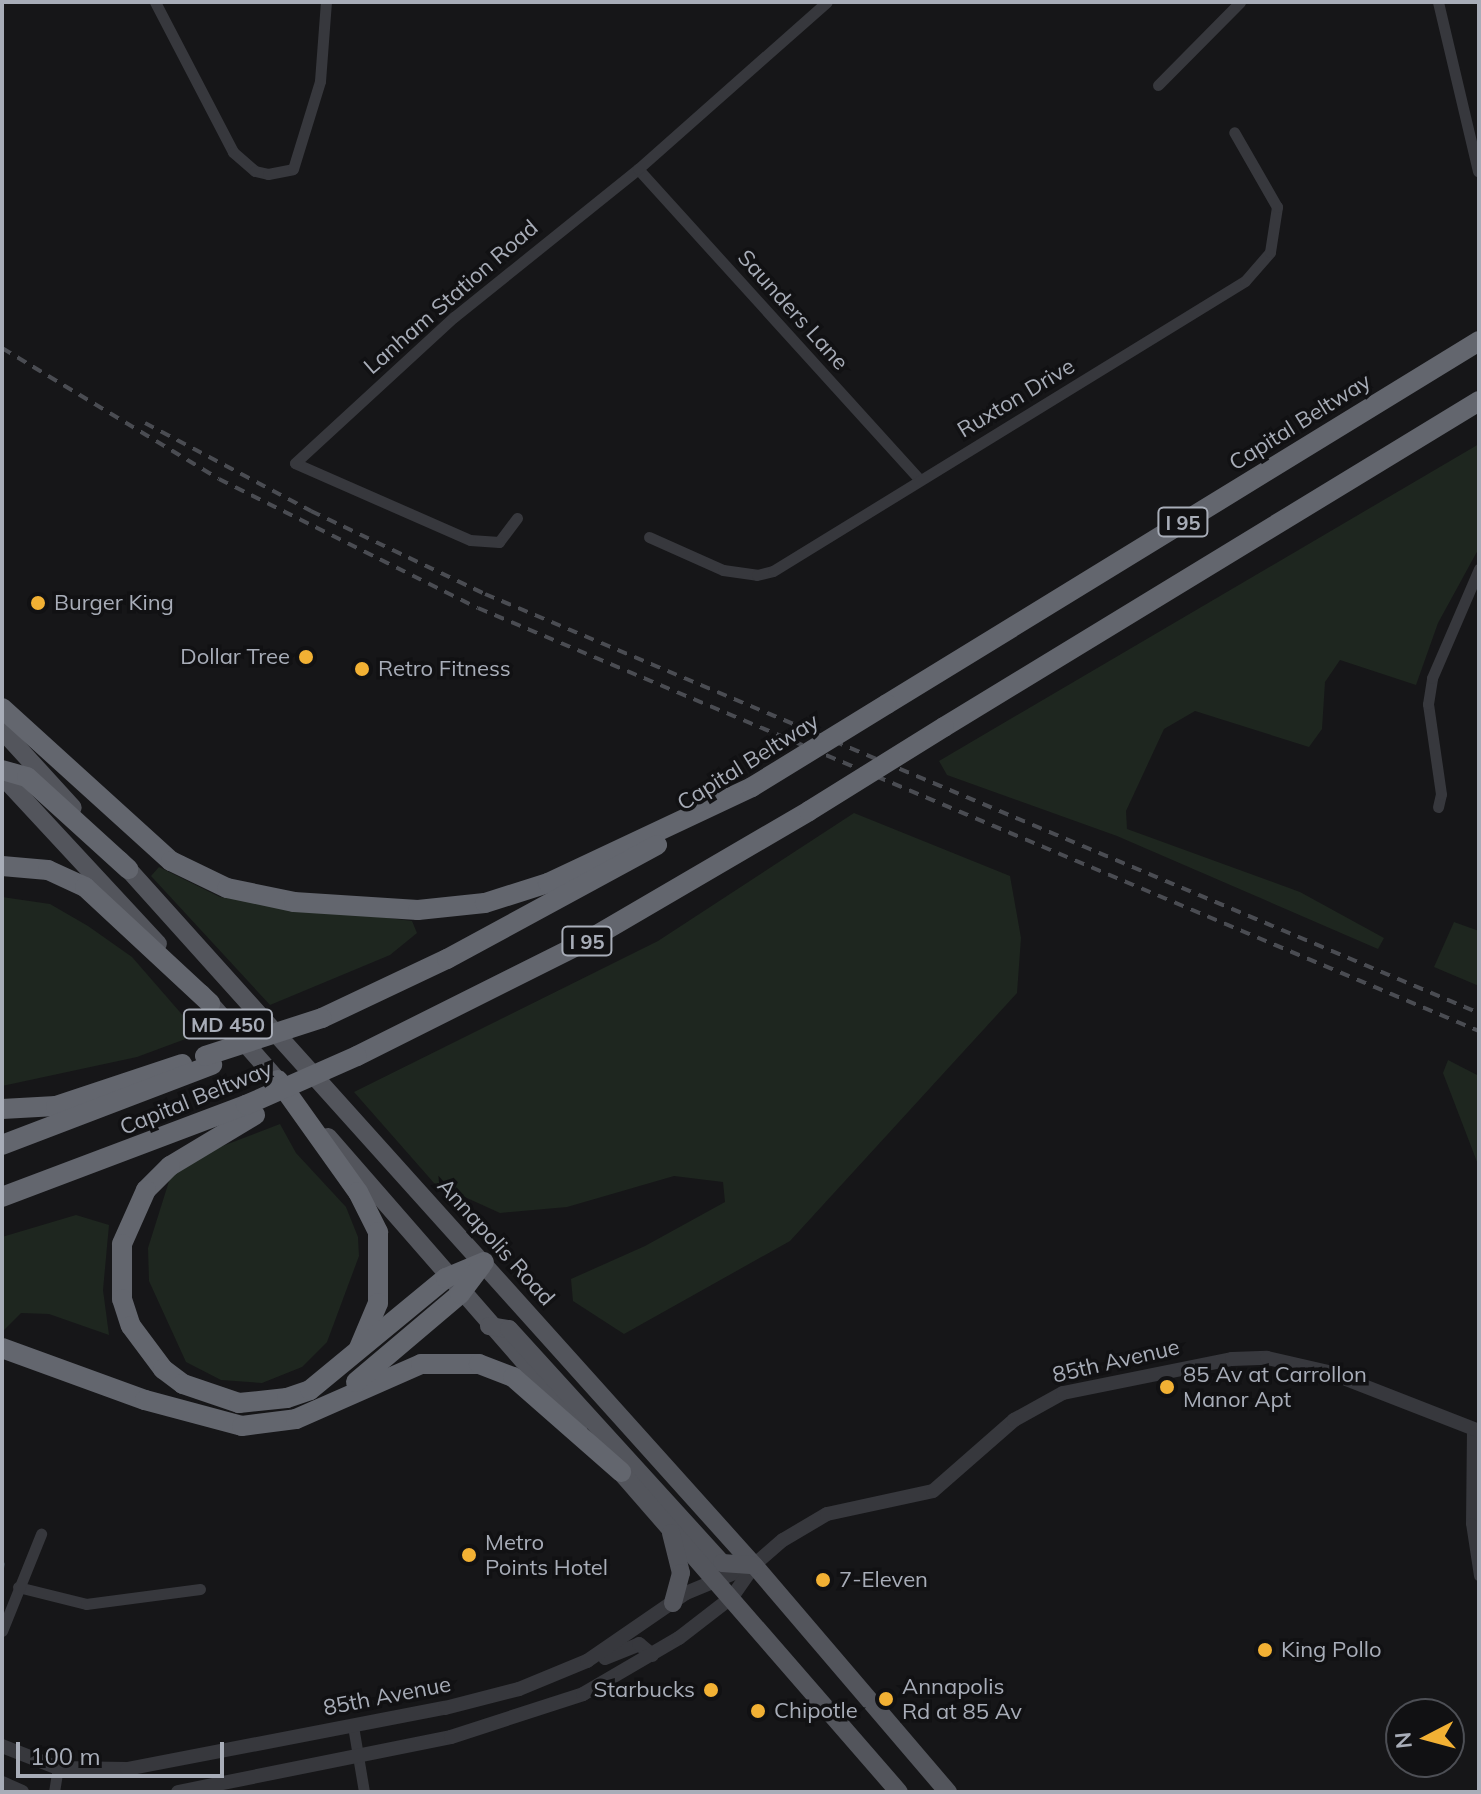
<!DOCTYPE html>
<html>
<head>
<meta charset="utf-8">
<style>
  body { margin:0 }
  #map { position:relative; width:1481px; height:1794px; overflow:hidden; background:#161618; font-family:Mulish,sans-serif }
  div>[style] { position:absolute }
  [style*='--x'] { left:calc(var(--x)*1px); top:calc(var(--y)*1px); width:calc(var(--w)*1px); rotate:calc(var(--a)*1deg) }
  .green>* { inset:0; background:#1e261f }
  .stream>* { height:4px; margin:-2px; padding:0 2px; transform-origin:2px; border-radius:2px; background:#2c353c }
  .minor>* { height:11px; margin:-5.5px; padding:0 5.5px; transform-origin:5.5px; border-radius:5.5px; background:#37383d }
  .tertiary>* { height:14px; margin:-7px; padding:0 7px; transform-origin:7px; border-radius:7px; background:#37383d }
  .primary>* { height:18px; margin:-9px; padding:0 9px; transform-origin:9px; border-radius:9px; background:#53555c }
  .motorway>* { height:20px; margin:-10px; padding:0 10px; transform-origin:10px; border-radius:10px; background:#63666e }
  .rail>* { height:4px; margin-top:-2px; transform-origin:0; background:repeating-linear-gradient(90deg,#4a4c52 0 10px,transparent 0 18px) }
  .motorway-bridge>* { height:20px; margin:-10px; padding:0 10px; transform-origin:10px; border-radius:10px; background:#63666e }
  .dots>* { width:22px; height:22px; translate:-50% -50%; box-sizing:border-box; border:4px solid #111113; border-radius:50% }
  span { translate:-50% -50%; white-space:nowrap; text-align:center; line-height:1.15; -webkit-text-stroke:7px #111113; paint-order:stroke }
  .shield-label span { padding:2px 6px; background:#111113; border:2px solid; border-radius:6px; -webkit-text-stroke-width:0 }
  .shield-label { font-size:20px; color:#a8adb8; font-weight:700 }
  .street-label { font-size:22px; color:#a8adb8 }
  .poi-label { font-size:22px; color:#a8adb8 }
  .left { translate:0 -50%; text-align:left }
  .right { translate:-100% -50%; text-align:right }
  .frame { position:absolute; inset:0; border:4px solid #a8adb8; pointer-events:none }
  .north { position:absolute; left:1385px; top:1698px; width:80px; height:80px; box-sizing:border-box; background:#111113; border:2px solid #4d4f55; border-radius:50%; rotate:264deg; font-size:22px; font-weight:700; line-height:32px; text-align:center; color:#a8adb8 }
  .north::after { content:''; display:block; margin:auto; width:28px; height:36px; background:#f2b134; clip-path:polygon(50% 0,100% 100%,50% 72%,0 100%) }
  .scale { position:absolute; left:16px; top:1742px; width:208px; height:36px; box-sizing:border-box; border:4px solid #a8adb8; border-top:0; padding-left:10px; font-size:24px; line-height:28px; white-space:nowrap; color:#a8adb8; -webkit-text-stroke:6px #111113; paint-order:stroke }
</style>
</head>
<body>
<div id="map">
  <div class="green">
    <div style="clip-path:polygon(1479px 444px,1479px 548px,1438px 623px,1416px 685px,1340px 660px,1325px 682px,1322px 729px,1309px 747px,1195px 711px,1164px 729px,1126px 811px,1127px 829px,1300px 892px,1384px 938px,1378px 949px,1117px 836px,947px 775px,939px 761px)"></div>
    <div style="clip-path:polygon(854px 813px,1010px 876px,1021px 938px,1017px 993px,790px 1241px,624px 1334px,573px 1301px,571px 1279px,645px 1246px,725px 1202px,723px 1182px,674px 1176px,567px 1207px,500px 1213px,434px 1183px,354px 1092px,658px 941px)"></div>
    <div style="clip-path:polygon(159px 867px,220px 897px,412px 921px,417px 933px,390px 955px,270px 1005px,151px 876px)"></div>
    <div style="clip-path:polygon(2px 897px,50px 904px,88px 926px,132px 957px,199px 1034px,137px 1057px,2px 1086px)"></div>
    <div style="clip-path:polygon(1454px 922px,1479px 931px,1479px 986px,1434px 967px)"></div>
    <div style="clip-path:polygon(1448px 1060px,1479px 1076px,1479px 1167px,1443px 1073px)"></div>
    <div style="clip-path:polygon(280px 1124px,296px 1153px,346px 1207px,358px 1237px,359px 1256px,327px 1342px,302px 1367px,262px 1383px,221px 1380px,186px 1362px,149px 1281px,148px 1248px,170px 1178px,207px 1152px)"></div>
    <div style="clip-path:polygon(76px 1215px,109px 1225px,103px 1290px,109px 1335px,49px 1314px,21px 1313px,2px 1332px,2px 1237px)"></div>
  </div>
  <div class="stream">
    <div style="--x:2;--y:1568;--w:4;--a:-76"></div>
  </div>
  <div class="minor">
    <div style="--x:155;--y:2;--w:169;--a:62.5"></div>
    <div style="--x:233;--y:152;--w:29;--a:41"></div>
    <div style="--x:255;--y:171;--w:13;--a:13"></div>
    <div style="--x:268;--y:174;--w:25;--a:-11"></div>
    <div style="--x:293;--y:169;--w:92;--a:-72.9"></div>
    <div style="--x:320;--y:81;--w:79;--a:-85.7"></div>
    <div style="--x:1438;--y:2;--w:174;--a:76.7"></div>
    <div style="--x:1158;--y:85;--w:117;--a:-45.3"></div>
    <div style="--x:638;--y:169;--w:418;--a:47.8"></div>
    <div style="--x:517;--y:518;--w:30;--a:127"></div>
    <div style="--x:499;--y:542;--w:29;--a:-176"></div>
    <div style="--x:470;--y:540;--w:191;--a:-156.3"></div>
    <div style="--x:295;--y:463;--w:216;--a:-42.6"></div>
    <div style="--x:454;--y:317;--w:236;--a:-38.8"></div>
    <div style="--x:638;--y:169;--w:252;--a:-41.5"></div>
    <div style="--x:649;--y:537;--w:81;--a:24"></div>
    <div style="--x:723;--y:570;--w:34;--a:8"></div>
    <div style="--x:757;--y:575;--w:16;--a:-14"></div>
    <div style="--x:773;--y:571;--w:554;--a:-31.57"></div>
    <div style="--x:1245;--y:281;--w:38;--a:-49"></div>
    <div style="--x:1270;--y:252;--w:46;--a:-81.2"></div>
    <div style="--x:1277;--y:207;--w:86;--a:-119.8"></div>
    <div style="--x:1438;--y:807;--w:13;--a:-77"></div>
    <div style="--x:1441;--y:794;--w:91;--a:-98.2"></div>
    <div style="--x:1428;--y:704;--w:26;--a:-81"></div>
    <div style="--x:1432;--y:678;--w:119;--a:-66.7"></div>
    <div style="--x:1472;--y:1430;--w:93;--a:90.6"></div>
    <div style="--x:1471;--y:1523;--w:53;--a:81.3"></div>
    <div style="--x:18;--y:1587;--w:70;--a:14"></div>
    <div style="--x:86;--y:1604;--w:115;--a:-7.5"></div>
    <div style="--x:2;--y:1631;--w:105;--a:-68.1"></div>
    <div style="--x:353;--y:1726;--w:67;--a:80.5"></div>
    <div style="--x:54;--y:1792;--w:24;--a:-81"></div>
  </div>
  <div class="tertiary">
    <div style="--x:605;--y:1658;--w:37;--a:-22"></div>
    <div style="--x:639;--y:1644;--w:17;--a:40"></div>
    <div style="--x:2;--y:1746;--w:60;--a:21.4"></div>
    <div style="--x:58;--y:1768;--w:69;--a:0.8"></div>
    <div style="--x:127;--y:1769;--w:324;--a:-10.9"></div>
    <div style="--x:445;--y:1708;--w:76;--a:-14.4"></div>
    <div style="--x:519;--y:1689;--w:74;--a:-22.4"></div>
    <div style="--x:587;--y:1661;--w:120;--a:-34.5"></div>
    <div style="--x:686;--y:1593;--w:68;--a:-22.4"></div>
    <div style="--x:2;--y:1783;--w:22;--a:24"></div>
    <div style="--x:178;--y:1792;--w:278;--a:-11.4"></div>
    <div style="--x:451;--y:1737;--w:139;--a:-18"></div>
    <div style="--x:583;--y:1694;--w:111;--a:-30.3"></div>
    <div style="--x:679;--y:1638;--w:67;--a:-37.7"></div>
    <div style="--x:732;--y:1597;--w:39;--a:-55"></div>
    <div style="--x:754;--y:1565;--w:38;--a:-41"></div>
    <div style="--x:783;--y:1540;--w:51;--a:-30.6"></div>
    <div style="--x:827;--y:1514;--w:108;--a:-12.2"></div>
    <div style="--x:933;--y:1491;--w:108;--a:-41.2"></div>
    <div style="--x:1014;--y:1420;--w:56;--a:-28.9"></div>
    <div style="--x:1063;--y:1393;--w:172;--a:-11.4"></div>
    <div style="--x:1232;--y:1359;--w:35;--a:-2"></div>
    <div style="--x:1267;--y:1358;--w:63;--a:12.9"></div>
    <div style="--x:1328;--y:1372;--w:162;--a:21.3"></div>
  </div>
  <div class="primary">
    <div style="--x:2;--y:730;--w:105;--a:47.7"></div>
    <div style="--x:2;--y:776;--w:229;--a:47.1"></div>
    <div style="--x:120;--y:860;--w:948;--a:48.04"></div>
    <div style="--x:754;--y:1565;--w:299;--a:49.5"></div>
    <div style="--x:201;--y:993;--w:130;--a:48.7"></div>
    <div style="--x:328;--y:1137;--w:382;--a:48.9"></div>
    <div style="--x:489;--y:1326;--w:20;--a:9"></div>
    <div style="--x:509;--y:1329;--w:316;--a:47.7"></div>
    <div style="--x:722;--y:1563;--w:32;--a:4"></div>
    <div style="--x:612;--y:1462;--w:437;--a:49"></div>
    <div style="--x:671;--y:1533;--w:41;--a:76"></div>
    <div style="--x:681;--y:1573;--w:31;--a:105"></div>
  </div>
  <div class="motorway">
    <div style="--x:887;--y:704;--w:694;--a:-31.52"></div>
    <div style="--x:2;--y:708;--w:228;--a:42.2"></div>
    <div style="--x:171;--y:861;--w:62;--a:25.7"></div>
    <div style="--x:227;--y:888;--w:68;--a:11.8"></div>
    <div style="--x:294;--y:902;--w:124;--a:3.7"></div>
    <div style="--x:418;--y:910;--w:67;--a:-6"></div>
    <div style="--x:485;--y:903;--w:66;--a:-17.6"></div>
    <div style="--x:548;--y:883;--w:225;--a:-25.2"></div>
    <div style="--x:944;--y:727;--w:626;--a:-31.36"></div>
    <div style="--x:2;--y:770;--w:26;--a:16"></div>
    <div style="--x:27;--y:777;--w:137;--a:42.3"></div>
    <div style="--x:2;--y:866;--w:46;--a:5"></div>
    <div style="--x:48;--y:870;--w:41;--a:24.7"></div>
    <div style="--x:85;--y:887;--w:171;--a:42.9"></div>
    <div style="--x:322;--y:1018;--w:138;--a:-25.3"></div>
    <div style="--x:447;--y:959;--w:239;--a:-28.5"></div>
    <div style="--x:357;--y:1056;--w:255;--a:-26.6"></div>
    <div style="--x:585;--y:942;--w:259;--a:-30.3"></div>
    <div style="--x:278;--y:1080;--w:138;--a:54.5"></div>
    <div style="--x:358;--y:1192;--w:45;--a:63.4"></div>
    <div style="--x:378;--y:1232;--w:71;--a:90"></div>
    <div style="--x:378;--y:1303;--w:49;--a:112.9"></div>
    <div style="--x:2;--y:1109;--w:54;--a:-3.2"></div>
    <div style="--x:56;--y:1106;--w:133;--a:-18.4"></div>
    <div style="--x:255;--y:1115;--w:99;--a:149"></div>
    <div style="--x:170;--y:1166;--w:34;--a:135"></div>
    <div style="--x:146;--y:1190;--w:59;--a:114"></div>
    <div style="--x:122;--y:1244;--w:55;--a:90"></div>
    <div style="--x:122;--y:1299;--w:28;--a:72"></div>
    <div style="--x:131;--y:1326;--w:54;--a:53.3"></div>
    <div style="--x:163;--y:1369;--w:25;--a:37"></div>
    <div style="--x:183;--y:1384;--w:59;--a:18.7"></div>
    <div style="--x:239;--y:1403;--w:48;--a:-5.9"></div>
    <div style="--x:287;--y:1398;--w:24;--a:-19"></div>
    <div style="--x:310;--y:1390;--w:176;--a:-39.5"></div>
    <div style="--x:446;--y:1278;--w:41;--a:-22.8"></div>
    <div style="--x:2;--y:1145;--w:225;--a:-20.9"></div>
    <div style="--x:2;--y:1197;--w:261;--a:-20.7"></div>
    <div style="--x:2;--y:1348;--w:152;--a:20"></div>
    <div style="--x:145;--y:1400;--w:100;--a:15"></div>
    <div style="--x:242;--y:1426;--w:54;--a:-7.4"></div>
    <div style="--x:296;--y:1419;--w:137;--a:-23.7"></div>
    <div style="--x:421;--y:1364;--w:58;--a:0"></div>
    <div style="--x:479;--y:1364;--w:36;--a:21"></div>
    <div style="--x:513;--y:1377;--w:144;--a:41.3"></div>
    <div style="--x:356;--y:1382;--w:136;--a:-40.2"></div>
    <div style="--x:460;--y:1294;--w:36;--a:-53"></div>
  </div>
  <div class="rail">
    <div style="--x:2;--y:348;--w:253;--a:31.1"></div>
    <div style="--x:219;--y:479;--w:289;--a:26.5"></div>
    <div style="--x:478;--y:608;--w:1087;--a:22.91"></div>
    <div style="--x:145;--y:423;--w:188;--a:27.9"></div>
    <div style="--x:311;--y:511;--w:193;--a:25.5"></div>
    <div style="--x:485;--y:594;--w:1079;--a:22.86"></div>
  </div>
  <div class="motorway-bridge">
    <div style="--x:752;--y:787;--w:158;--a:-31.6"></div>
    <div style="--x:809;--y:811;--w:159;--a:-31.9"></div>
    <div style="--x:205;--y:1056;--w:123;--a:-18"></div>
    <div style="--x:246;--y:1105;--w:121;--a:-23.8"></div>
  </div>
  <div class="dots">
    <div style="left:38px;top:603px;background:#f2b134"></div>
    <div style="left:306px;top:657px;background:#f2b134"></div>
    <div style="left:362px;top:669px;background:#f2b134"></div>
    <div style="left:1167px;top:1387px;background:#f2b134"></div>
    <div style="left:469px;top:1555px;background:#f2b134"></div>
    <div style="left:823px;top:1580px;background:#f2b134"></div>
    <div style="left:1265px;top:1650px;background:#f2b134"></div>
    <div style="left:711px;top:1690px;background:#f2b134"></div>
    <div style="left:886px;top:1699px;background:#f2b134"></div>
    <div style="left:758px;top:1711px;background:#f2b134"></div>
  </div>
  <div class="shield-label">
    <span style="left:1183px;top:522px">I 95</span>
    <span style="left:587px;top:941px">I 95</span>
    <span style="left:228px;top:1024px">MD 450</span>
  </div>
  <div class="street-label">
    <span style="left:451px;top:297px;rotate:-41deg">Lanham Station Road</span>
    <span style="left:793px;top:310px;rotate:48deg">Saunders Lane</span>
    <span style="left:1016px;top:398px;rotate:-31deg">Ruxton Drive</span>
    <span style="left:1300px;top:422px;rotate:-32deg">Capital Beltway</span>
    <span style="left:748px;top:762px;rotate:-32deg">Capital Beltway</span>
    <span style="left:196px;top:1098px;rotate:-22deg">Capital Beltway</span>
    <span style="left:496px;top:1242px;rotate:48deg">Annapolis Road</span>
    <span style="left:1116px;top:1361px;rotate:-13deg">85th Avenue</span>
    <span style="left:387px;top:1696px;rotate:-11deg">85th Avenue</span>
  </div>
  <div class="poi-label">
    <span class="left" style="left:54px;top:603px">Burger King</span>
    <span class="right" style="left:290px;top:657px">Dollar Tree</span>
    <span class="left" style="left:378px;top:669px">Retro Fitness</span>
    <span class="left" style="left:1183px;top:1387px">85 Av at Carrollon<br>Manor Apt</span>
    <span class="left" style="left:485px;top:1555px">Metro<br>Points Hotel</span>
    <span class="left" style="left:839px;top:1580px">7-Eleven</span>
    <span class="left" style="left:1281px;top:1650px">King Pollo</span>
    <span class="left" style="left:902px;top:1699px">Annapolis<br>Rd at 85 Av</span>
    <span class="right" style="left:695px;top:1690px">Starbucks</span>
    <span class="left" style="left:774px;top:1711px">Chipotle</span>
  </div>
  <div class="frame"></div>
  <div class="north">N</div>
  <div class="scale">100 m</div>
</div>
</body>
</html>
